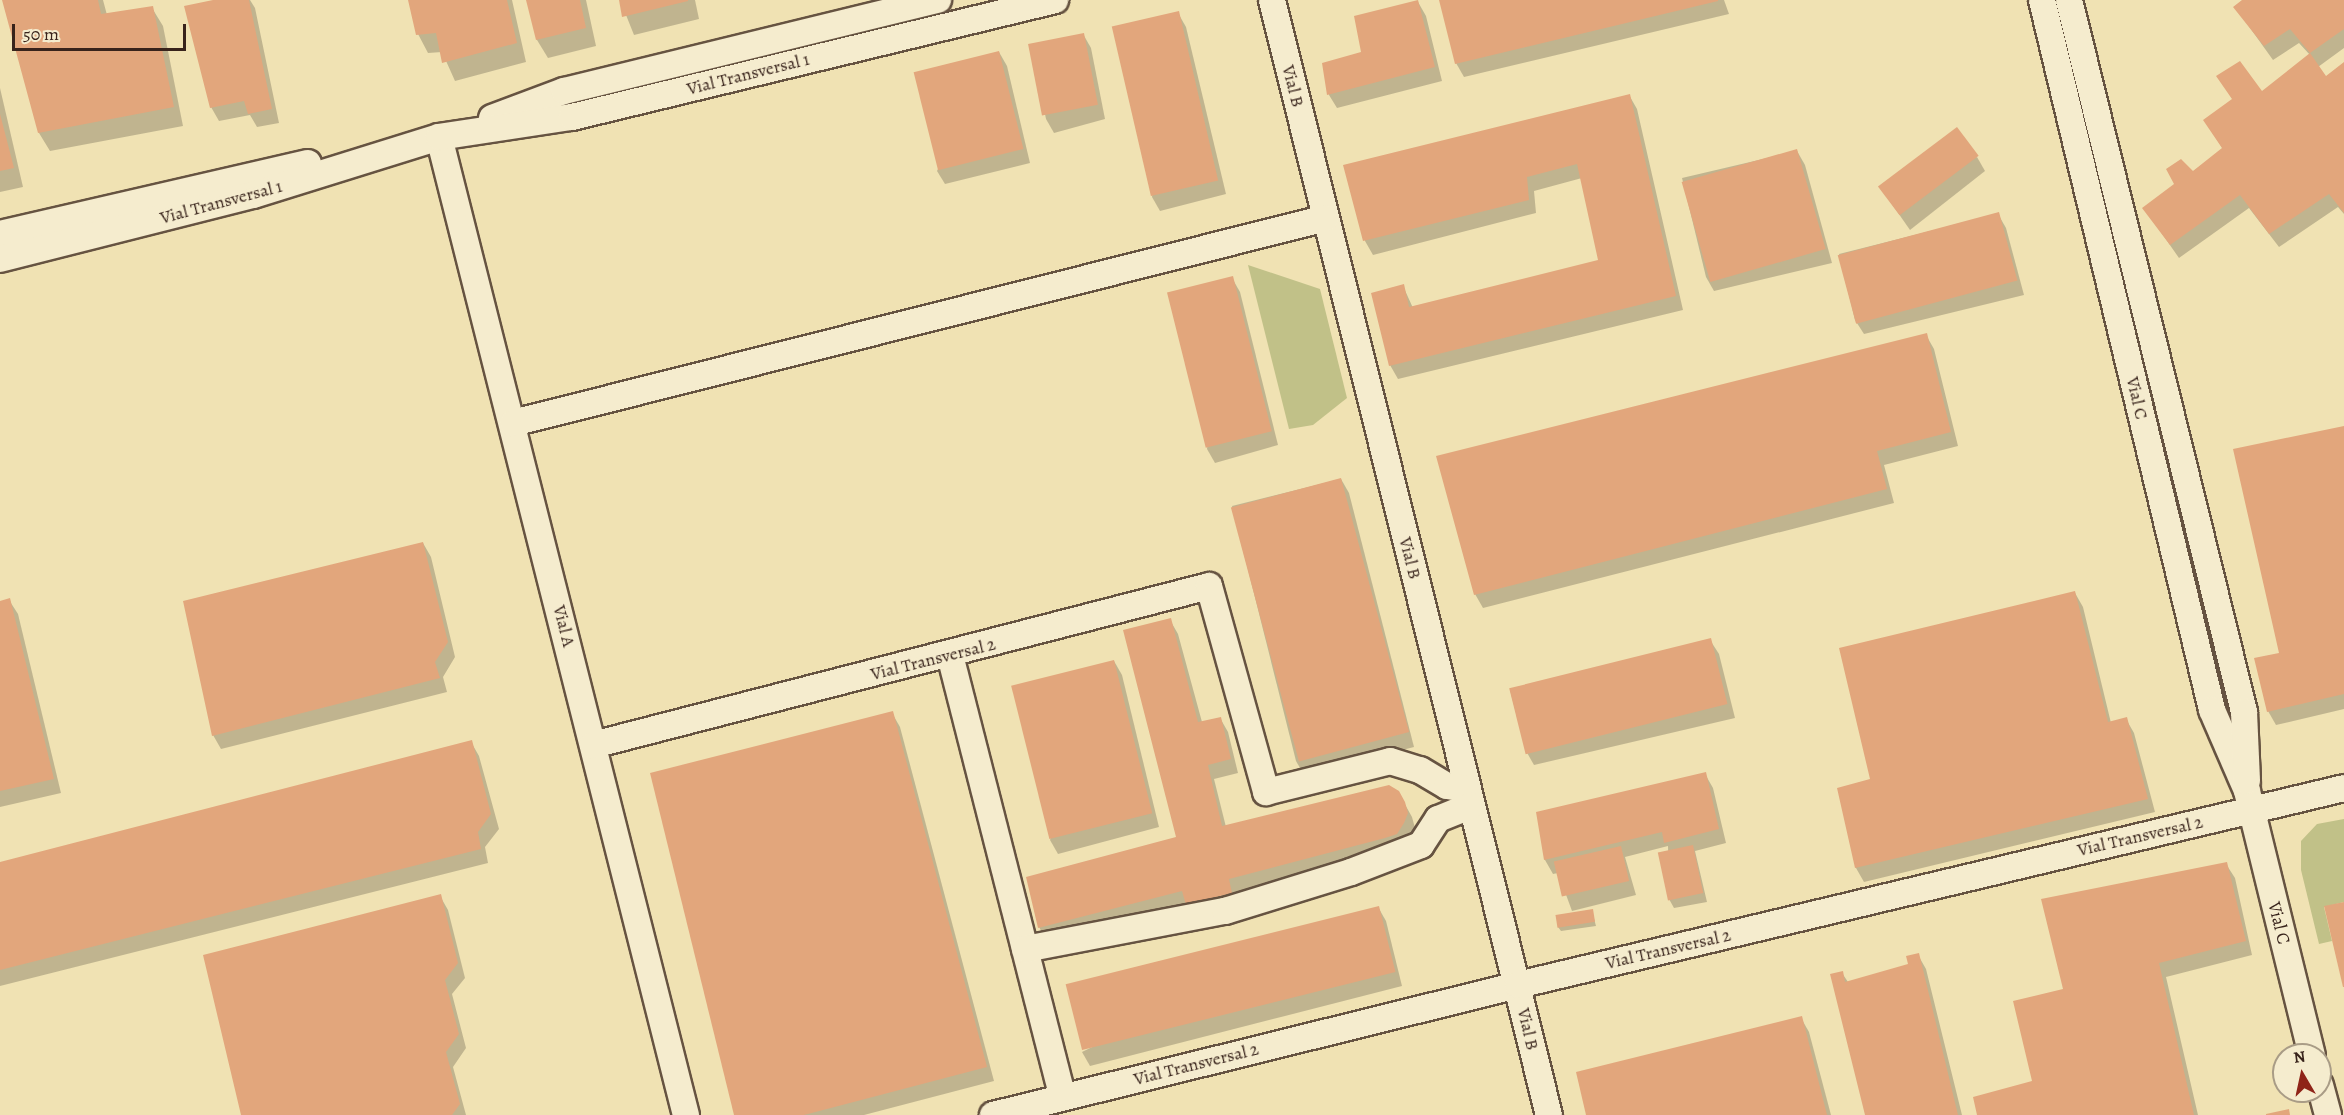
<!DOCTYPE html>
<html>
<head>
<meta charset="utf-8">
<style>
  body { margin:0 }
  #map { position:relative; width:2344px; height:1115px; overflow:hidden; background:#f0e2b3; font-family:Alegreya,serif }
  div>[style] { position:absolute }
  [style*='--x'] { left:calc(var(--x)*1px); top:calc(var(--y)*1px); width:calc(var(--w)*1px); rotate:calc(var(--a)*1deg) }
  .green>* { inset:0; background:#c1c188 }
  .shadow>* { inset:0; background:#0003 }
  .building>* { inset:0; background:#e2a67c; transform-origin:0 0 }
  .roads { filter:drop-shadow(2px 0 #665341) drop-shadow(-2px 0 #665341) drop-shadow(0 2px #665341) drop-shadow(0 -2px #665341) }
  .minor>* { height:26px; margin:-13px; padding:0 13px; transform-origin:13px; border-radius:13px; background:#f5ecce }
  span { translate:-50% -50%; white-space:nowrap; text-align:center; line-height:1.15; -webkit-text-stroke:4.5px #f5ecce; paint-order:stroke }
  .street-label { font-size:18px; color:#38231b }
  .north { position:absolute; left:2272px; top:1043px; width:60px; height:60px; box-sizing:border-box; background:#f5ecce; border:2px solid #a99c86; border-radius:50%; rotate:351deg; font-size:16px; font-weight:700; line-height:24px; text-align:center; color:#38231b }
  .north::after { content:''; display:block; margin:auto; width:21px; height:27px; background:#8f2418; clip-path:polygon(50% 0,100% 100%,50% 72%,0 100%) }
  .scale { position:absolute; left:12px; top:24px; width:174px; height:27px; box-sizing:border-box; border:3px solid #38231b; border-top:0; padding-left:8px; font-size:18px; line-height:21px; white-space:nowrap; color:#38231b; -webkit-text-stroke:4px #f5ecce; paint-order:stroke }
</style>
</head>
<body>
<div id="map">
  <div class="green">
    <div style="clip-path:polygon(1248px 265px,1320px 289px,1347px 398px,1313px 425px,1289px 429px)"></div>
    <div style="clip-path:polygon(2344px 819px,2344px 902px,2324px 907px,2332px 941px,2319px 944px,2301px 870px,2301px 841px,2317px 824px)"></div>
  </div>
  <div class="shadow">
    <div style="clip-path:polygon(4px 0,103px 0,107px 15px,152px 8px,163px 26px,183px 126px,50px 151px,39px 133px)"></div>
    <div style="clip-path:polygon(220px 0,250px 0,255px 8px,279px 123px,257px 127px,250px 115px,219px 121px,211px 107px)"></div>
    <div style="clip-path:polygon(410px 0,512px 0,526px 62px,455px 81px,442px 52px,428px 53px,418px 34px)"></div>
    <div style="clip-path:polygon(528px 0,586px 0,596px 46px,548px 58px,537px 40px)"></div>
    <div style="clip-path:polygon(620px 0,695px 0,699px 19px,634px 35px)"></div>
    <div style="clip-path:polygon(1440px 0,1724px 0,1729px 14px,1464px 77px,1456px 63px)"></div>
    <div style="clip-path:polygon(2244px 0,2344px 0,2344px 48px,2318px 67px,2326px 78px,2344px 64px,2344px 214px,2338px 207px,2279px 247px,2249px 208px,2179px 258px,2144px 208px,2223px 149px,2205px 121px,2233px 100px,2218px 76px,2262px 93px,2310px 55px,2299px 43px,2273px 60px,2235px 7px)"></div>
    <div style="clip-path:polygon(1418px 2px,1426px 16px,1442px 81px,1337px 108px,1329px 95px,1324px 64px,1363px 53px)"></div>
    <div style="clip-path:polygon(1178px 13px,1186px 27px,1226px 194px,1160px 211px,1152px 197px)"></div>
    <div style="clip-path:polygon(1083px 34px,1091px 48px,1105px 119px,1054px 133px,1046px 119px,1031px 47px)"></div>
    <div style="clip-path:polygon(999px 52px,1007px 66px,1030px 163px,945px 184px,937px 171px)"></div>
    <div style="clip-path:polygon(0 88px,23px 187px,0 192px)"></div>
    <div style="clip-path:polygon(1629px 95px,1637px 109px,1683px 310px,1398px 379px,1390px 365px,1403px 286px,1413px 308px,1600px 261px,1582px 178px,1534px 191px,1536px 213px,1373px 255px,1365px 241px,1345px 167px)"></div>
    <div style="clip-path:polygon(1797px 151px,1805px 165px,1832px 263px,1714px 291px,1706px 277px,1682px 178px)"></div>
    <div style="clip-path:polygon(1977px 157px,1985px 171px,1910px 230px,1880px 187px)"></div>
    <div style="clip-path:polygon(1998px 214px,2006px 228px,2024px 295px,1864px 334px,1855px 320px,1839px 254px)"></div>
    <div style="clip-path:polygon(1232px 278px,1240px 292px,1278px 445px,1215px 463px,1207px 449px)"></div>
    <div style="clip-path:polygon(1926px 335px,1934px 349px,1958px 446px,1884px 465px,1894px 503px,1483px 608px,1475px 594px)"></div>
    <div style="clip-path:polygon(2344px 428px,2344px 709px,2276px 725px,2268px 711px)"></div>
    <div style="clip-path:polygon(1341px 479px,1349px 493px,1414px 747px,1304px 775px,1296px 761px,1232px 506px)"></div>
    <div style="clip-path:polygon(423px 543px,431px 557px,455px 657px,443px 677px,447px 692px,221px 749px,213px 735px)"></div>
    <div style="clip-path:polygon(2075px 593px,2083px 607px,2111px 723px,2126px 719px,2134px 733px,2155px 812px,1864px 882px,1856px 868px,1839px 789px,1872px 780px)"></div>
    <div style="clip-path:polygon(9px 600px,18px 614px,61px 793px,0 807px,0 602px)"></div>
    <div style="clip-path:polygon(1170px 620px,1178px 634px,1202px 722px,1220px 718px,1228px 732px,1238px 773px,1214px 779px,1226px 827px,1398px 792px,1412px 817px,1415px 828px,1411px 838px,1393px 852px,1236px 893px,1238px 907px,1047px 941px,1039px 927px,1178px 838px)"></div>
    <div style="clip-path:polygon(1710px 640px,1719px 654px,1735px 718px,1534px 765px,1526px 751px,1510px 690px)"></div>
    <div style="clip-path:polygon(1114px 661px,1122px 675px,1159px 827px,1058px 854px,1050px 840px)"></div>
    <div style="clip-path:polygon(892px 713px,900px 727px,994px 1081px,864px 1115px,736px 1115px)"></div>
    <div style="clip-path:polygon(471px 742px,479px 756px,499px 829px,485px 847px,488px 863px,0 986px,0 864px)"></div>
    <div style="clip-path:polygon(1705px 774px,1713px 788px,1726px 843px,1695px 851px,1707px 902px,1674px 908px,1669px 899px,1668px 846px,1625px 857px,1636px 895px,1572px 911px,1558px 873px,1553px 874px,1545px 860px,1538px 813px)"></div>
    <div style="clip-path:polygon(2226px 864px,2235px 878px,2252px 955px,2166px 977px,2198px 1115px,1979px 1115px,2033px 1082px,2064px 991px)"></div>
    <div style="clip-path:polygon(440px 896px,448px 910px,465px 978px,452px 994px,466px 1048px,453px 1067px,466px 1115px,243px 1115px)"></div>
    <div style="clip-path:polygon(1378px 907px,1386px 921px,1402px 986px,1090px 1066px,1082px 1052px)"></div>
    <div style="clip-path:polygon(1592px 911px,1596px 926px,1561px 931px,1558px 927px)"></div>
    <div style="clip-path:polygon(1918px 955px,1926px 969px,1962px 1115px,1868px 1115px,1842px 973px,1848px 982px,1909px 965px)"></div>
    <div style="clip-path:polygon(1801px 1018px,1809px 1032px,1831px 1115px,1588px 1115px)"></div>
  </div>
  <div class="building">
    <div style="clip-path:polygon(2px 0,98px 0,101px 14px,153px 6px,174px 107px,38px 133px)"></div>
    <div style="clip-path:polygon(213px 0,249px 0,272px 109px,248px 114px,244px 101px,210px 108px,184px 6px)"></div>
    <div style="clip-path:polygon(408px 0,507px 0,517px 43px,442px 63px,436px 33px,416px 35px)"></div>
    <div style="clip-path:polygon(526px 0,580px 0,586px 28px,536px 40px)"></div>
    <div style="clip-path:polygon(619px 0,688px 0,688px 1px,622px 17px)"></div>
    <div style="clip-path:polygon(1418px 0,1435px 67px,1327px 95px,1322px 63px,1361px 52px,1354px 16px)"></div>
    <div style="clip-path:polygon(1439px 0,1718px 0,1718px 1px,1455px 64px)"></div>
    <div style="clip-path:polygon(2242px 0,2344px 0,2344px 29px,2310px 53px,2326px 76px,2344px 62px,2344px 213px,2329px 194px,2269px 234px,2240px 195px,2170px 245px,2142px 208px,2174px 184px,2166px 169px,2181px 159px,2193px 171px,2222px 148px,2203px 120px,2232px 99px,2216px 76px,2240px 61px,2262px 91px,2310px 53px,2290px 29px,2264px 46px,2233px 7px)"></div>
    <div style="left:1179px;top:11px;width:174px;height:69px;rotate:77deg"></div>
    <div style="left:1084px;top:33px;width:73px;height:57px;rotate:79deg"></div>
    <div style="left:999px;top:51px;width:101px;height:88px;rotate:76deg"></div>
    <div style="clip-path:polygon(1630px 94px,1676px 296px,1389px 366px,1371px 293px,1404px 284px,1409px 307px,1598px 260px,1577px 164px,1527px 177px,1529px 200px,1363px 241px,1343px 165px)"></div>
    <div style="clip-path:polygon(0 114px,14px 168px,0 171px)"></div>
    <div style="left:1957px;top:127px;width:36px;height:99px;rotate:53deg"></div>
    <div style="left:1797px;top:149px;width:104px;height:120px;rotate:74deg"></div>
    <div style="left:1999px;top:212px;width:71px;height:167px;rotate:75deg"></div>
    <div style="left:1233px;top:276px;width:160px;height:68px;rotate:76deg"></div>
    <div style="clip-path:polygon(1927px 333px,1951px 432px,1877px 451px,1887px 489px,1474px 595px,1436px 456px)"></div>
    <div style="clip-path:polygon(2344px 426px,2344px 694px,2267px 712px,2254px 658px,2279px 653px,2233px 449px)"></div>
    <div style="left:1341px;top:478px;width:263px;height:114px;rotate:75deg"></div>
    <div style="clip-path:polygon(423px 542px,448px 642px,435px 662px,440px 678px,212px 736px,183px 601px)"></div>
    <div style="clip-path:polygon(2075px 591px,2108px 722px,2127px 717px,2148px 799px,1855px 868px,1837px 788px,1870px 779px,1839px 648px)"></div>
    <div style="clip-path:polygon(10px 598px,54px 779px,0 791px,0 601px)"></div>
    <div style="clip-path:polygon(1171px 618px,1198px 722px,1221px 717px,1231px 759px,1208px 765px,1222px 826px,1389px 785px,1399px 791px,1405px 802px,1408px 813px,1404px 823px,1397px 834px,1385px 838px,1229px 879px,1232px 893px,1186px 905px,1182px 891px,1038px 928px,1026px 877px,1176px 837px,1123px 630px)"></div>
    <div style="left:1711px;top:638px;width:68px;height:208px;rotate:76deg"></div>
    <div style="left:1114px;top:660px;width:158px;height:106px;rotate:76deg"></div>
    <div style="clip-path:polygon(893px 711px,987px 1067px,804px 1115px,734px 1115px,650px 773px)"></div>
    <div style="clip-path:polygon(472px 740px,491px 814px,478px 832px,481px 849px,0 970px,0 862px)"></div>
    <div style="clip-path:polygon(1706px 772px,1719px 829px,1664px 843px,1662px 832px,1544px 860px,1536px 812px)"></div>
    <div style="left:1693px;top:845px;width:49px;height:36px;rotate:78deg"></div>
    <div style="left:1621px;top:846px;width:36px;height:69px;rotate:77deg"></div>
    <div style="clip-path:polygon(2227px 862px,2246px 941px,2159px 963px,2194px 1115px,1977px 1115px,1973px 1097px,2032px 1081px,2013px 1001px,2063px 989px,2041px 899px)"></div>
    <div style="clip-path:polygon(441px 894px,458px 963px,445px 980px,459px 1034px,446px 1052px,460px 1104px,452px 1115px,241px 1115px,203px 955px)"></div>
    <div style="clip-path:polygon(2344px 902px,2344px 987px,2343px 987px,2324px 906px)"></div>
    <div style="left:1379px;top:906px;width:68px;height:323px;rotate:76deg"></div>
    <div style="left:1593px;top:909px;width:13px;height:38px;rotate:81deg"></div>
    <div style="clip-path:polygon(1919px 953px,1958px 1115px,1865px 1115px,1830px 974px,1843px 971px,1845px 982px,1908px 964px,1906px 956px)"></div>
    <div style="clip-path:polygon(1802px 1016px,1827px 1115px,1586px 1115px,1576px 1072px)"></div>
    <div style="clip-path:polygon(2289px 1109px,2290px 1115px,2266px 1115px,2266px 1114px)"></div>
  </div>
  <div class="roads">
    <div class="minor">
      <div style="--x:1272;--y:0;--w:1149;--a:76.05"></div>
      <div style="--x:2042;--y:0;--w:730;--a:76.53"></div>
      <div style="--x:2212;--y:710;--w:88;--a:66.6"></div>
      <div style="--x:2247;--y:791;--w:272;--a:76.2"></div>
      <div style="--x:2069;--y:0;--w:733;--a:76.19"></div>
      <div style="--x:2244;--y:712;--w:69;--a:87.5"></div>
      <div style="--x:492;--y:118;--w:77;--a:-20.6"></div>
      <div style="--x:564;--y:91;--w:385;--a:-13.7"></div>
      <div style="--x:439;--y:137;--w:1009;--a:75.83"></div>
      <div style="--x:0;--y:234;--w:316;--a:-13"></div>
      <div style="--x:0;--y:259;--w:261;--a:-14.2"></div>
      <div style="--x:253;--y:195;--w:195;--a:-17.3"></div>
      <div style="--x:439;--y:137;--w:134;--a:-8.6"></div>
      <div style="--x:572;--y:117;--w:497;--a:-13.6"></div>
      <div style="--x:513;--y:423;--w:838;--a:-14.15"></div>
      <div style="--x:950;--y:655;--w:456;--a:75.7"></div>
      <div style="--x:593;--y:745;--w:636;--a:-14.47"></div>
      <div style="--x:1209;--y:586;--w:214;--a:74.5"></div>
      <div style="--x:1266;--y:792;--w:128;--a:-14"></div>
      <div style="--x:1390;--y:761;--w:31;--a:17"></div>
      <div style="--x:1420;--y:770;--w:31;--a:31"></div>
      <div style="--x:1447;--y:786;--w:20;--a:9"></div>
      <div style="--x:1025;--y:949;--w:204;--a:-10.8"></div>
      <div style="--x:1225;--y:911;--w:132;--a:-17.2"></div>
      <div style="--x:1351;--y:872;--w:75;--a:-21.1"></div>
      <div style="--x:1421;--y:845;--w:31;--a:-57"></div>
      <div style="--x:1438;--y:819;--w:35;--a:-22"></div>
      <div style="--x:2320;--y:1085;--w:31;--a:75"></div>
      <div style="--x:993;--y:1115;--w:541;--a:-13.91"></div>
      <div style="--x:1518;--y:985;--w:849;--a:-13.41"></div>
    </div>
  </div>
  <div class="street-label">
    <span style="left:748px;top:74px;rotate:-14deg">Vial Transversal 1</span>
    <span style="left:1293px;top:86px;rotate:76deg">Vial B</span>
    <span style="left:221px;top:202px;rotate:-15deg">Vial Transversal 1</span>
    <span style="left:2137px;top:398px;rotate:77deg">Vial C</span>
    <span style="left:1410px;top:558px;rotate:76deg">Vial B</span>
    <span style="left:564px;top:626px;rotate:76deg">Vial A</span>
    <span style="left:933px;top:659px;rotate:-14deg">Vial Transversal 2</span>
    <span style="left:2140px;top:836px;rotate:-13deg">Vial Transversal 2</span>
    <span style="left:2279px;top:923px;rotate:76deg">Vial C</span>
    <span style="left:1668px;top:949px;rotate:-13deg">Vial Transversal 2</span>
    <span style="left:1528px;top:1029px;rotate:77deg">Vial B</span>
    <span style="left:1196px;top:1064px;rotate:-14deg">Vial Transversal 2</span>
  </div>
  <div class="north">N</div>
  <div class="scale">50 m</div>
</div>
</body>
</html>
